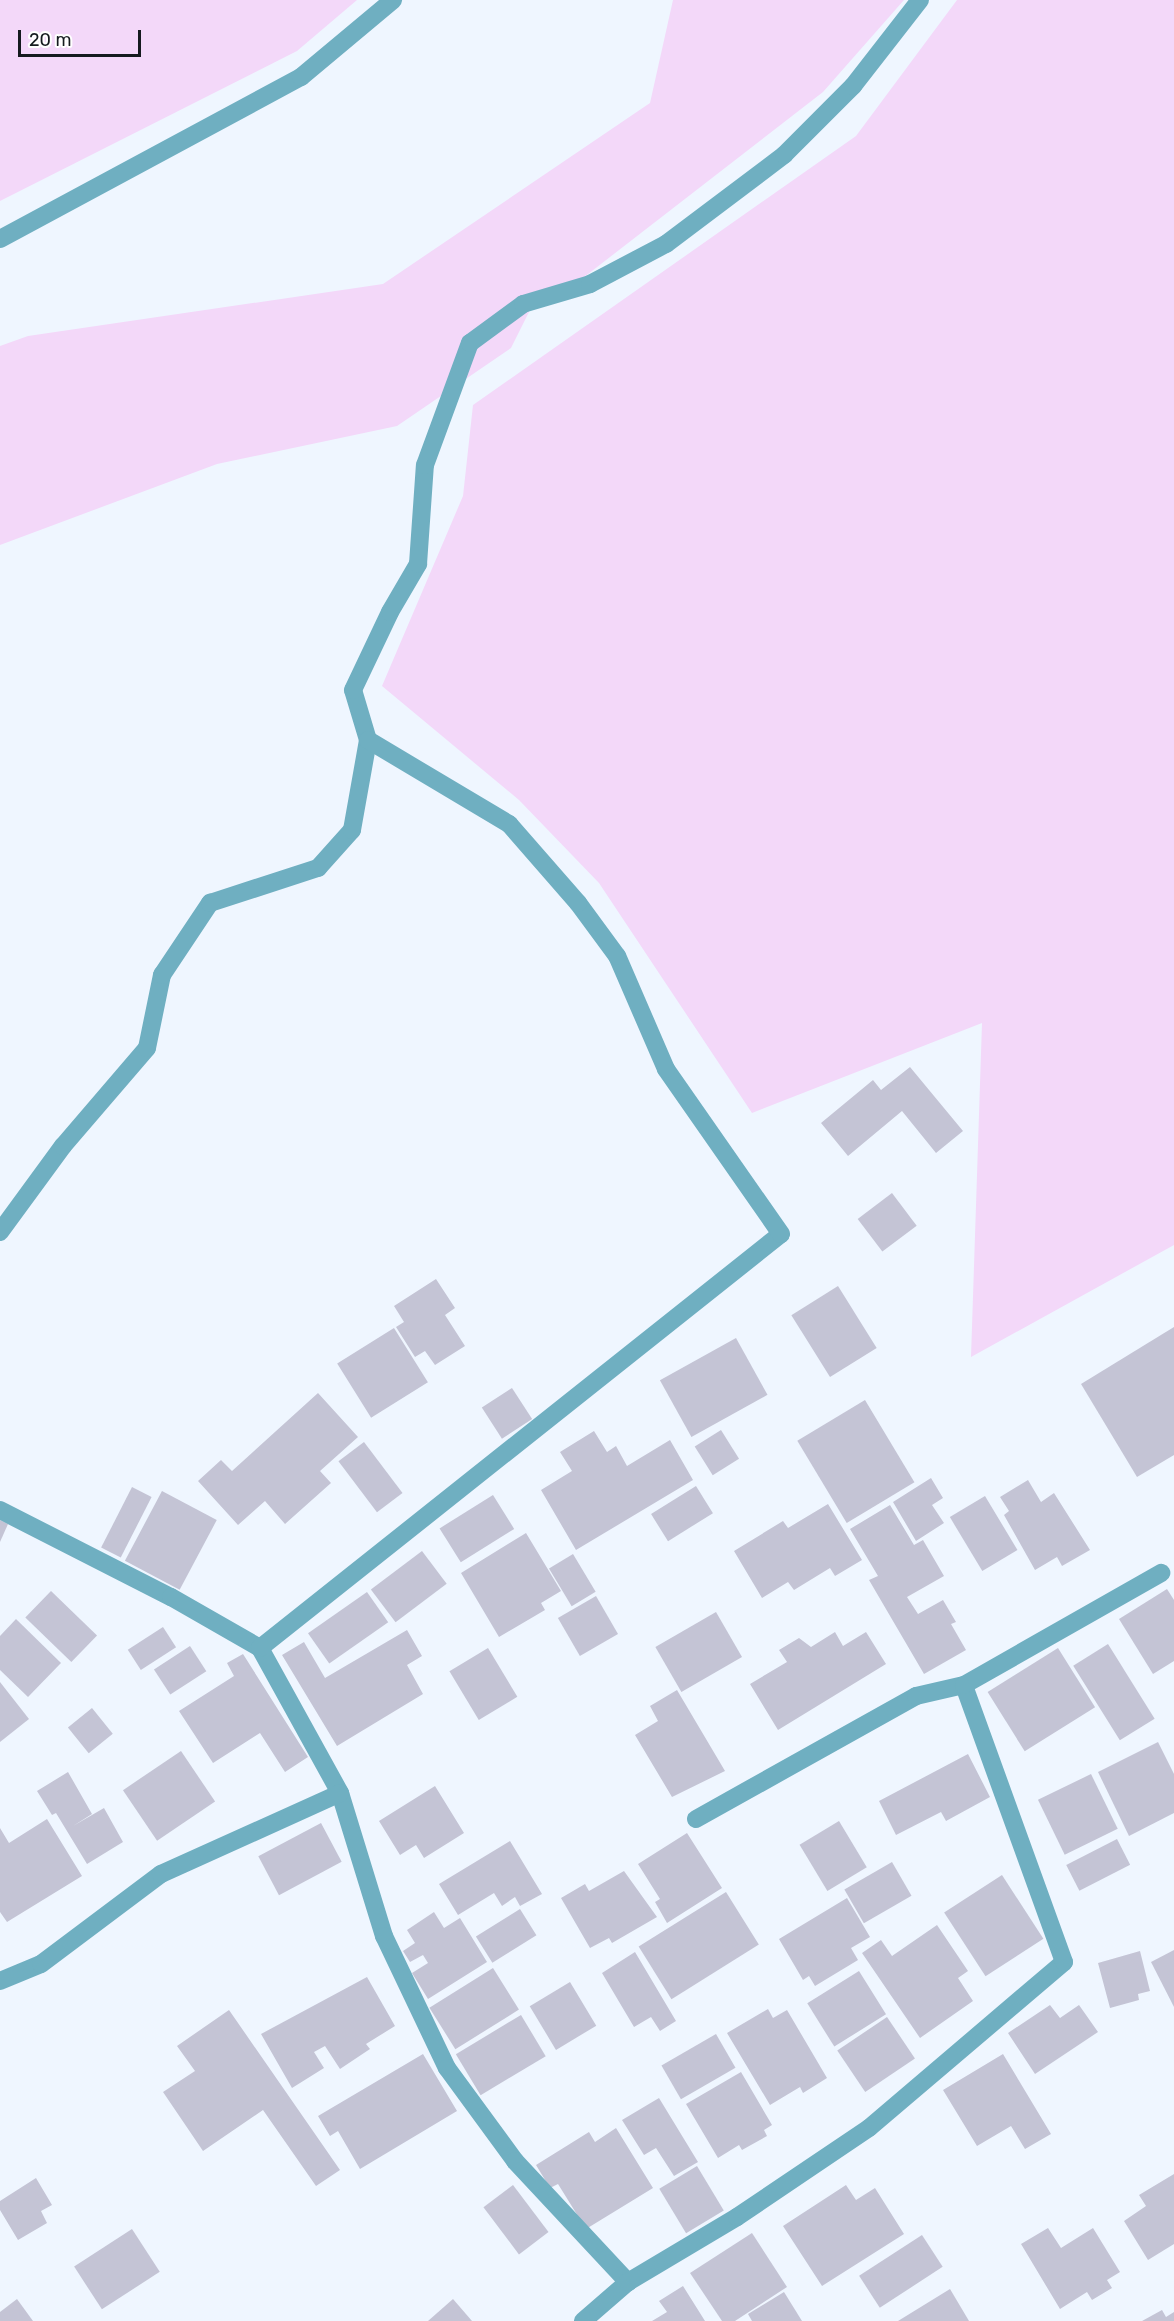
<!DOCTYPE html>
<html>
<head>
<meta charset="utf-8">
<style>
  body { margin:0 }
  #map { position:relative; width:1174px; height:2321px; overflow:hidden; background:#eff6ff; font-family:Rubik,sans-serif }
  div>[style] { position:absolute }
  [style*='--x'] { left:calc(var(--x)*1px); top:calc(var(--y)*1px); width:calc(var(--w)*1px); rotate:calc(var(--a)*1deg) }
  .green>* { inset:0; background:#f3d8f9 }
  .building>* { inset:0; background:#c4c4d5; transform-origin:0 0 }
  .street>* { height:18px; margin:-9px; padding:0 9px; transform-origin:9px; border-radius:9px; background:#6fafc1 }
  span { translate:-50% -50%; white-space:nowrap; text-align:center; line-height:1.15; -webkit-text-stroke:6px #fff; paint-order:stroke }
  .scale { position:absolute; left:18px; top:30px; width:123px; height:27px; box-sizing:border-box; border:3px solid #151a1f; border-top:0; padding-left:8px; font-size:18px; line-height:21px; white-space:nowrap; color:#151a1f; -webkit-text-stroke:4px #fff; paint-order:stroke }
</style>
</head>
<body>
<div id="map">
  <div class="green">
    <div style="clip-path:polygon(0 0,357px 0,297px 51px,0 201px)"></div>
    <div style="clip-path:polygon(673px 0,904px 0,823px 92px,570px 288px,536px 298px,511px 348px,397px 426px,217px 464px,0 545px,0 346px,28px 336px,383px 284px,650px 103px)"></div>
    <div style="clip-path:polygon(957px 0,1174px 0,1174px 1245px,971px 1357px,982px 1023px,752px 1113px,599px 883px,519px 800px,382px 686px,463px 496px,473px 405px,856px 136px)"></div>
  </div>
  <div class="building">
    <div style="clip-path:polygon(910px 1067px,963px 1131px,936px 1153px,902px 1111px,848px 1156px,821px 1123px,873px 1080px,881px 1090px)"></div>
    <div style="left:892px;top:1193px;width:41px;height:43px;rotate:53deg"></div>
    <div style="clip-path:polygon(436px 1279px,455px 1308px,445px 1315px,465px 1346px,435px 1365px,425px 1351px,415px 1357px,396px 1327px,404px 1322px,394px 1306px)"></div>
    <div style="left:838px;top:1286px;width:73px;height:55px;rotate:58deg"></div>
    <div style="clip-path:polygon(1174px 1327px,1174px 1455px,1137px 1477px,1081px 1384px)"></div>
    <div style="left:394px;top:1328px;width:64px;height:67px;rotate:58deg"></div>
    <div style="left:736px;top:1338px;width:65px;height:87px;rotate:61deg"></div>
    <div style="left:512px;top:1388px;width:37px;height:36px;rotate:57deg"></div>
    <div style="clip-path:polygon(318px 1393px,358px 1437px,320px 1471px,331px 1483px,285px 1524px,265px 1501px,238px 1525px,198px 1481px,221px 1460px,232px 1471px)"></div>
    <div style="left:865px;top:1400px;width:96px;height:79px;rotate:59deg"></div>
    <div style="left:721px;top:1430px;width:34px;height:31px;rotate:58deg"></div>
    <div style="clip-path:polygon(594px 1431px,607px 1452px,616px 1446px,627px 1466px,670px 1440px,693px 1480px,576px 1550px,541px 1490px,572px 1471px,560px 1452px)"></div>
    <div style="left:364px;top:1442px;width:64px;height:32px;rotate:53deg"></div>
    <div style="clip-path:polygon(931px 1478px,943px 1498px,932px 1505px,944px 1523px,916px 1541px,893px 1502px)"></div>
    <div style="clip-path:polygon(1028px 1480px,1041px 1502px,1054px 1493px,1090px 1550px,1062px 1566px,1057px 1557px,1035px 1570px,1004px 1515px,1009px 1511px,1000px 1497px)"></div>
    <div style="left:696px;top:1486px;width:32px;height:53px;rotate:58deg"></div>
    <div style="left:132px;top:1487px;width:22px;height:68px;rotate:27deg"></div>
    <div style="left:162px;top:1491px;width:62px;height:79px;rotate:28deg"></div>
    <div style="left:493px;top:1495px;width:40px;height:63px;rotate:58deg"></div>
    <div style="left:985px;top:1496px;width:63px;height:41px;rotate:59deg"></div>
    <div style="clip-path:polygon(828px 1504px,862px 1560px,835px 1576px,830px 1568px,794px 1590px,788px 1582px,762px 1598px,734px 1551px,783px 1521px,788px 1528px)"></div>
    <div style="clip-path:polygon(890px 1505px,914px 1545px,923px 1540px,944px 1576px,907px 1597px,918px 1614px,943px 1600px,956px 1622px,951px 1624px,966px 1650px,924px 1674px,869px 1580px,878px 1576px,850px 1529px)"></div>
    <div style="clip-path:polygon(0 1520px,8px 1524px,0 1542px)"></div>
    <div style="clip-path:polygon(526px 1533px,561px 1591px,541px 1603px,545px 1610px,499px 1637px,461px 1573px)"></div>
    <div style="left:422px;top:1551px;width:41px;height:64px;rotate:53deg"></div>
    <div style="left:573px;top:1554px;width:44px;height:28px;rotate:59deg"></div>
    <div style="clip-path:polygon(1167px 1589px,1174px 1600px,1174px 1661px,1153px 1674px,1119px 1619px)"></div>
    <div style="left:51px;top:1591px;width:64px;height:37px;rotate:44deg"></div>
    <div style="left:367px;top:1592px;width:37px;height:72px;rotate:55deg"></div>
    <div style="left:596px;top:1596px;width:44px;height:44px;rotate:60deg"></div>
    <div style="left:716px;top:1612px;width:52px;height:70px;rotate:60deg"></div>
    <div style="clip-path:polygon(16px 1619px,61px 1663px,28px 1697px,0 1670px,0 1636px)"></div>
    <div style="left:163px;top:1627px;width:24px;height:42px;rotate:57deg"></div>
    <div style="clip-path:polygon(407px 1630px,422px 1656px,407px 1665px,423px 1694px,337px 1746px,282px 1655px,304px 1642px,325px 1678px)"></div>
    <div style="clip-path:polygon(835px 1632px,843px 1646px,866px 1632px,886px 1664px,778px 1730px,750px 1684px,787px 1662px,779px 1650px,799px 1638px,811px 1647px)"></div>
    <div style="left:1108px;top:1644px;width:88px;height:41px;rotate:58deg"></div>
    <div style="left:190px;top:1646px;width:30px;height:43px;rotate:57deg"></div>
    <div style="left:488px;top:1648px;width:57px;height:45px;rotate:59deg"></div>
    <div style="left:1058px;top:1648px;width:70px;height:83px;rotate:58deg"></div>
    <div style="clip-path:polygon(243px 1654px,308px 1757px,285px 1772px,260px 1733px,213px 1763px,179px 1711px,234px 1676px,227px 1663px)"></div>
    <div style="clip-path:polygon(0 1682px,29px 1719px,0 1742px)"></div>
    <div style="clip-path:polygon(677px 1690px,725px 1771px,672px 1797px,635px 1735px,658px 1721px,650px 1706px)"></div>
    <div style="left:92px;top:1708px;width:33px;height:31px;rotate:51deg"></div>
    <div style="clip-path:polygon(1158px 1742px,1174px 1774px,1174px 1813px,1129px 1836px,1098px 1772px)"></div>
    <div style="left:181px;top:1751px;width:61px;height:70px;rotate:56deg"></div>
    <div style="clip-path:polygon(968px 1754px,990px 1797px,946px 1821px,941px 1812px,896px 1835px,879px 1801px)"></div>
    <div style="clip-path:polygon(68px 1772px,92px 1814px,73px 1826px,104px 1808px,123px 1842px,87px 1864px,56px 1813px,52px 1815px,37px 1791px)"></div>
    <div style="left:1091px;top:1774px;width:61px;height:59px;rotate:64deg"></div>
    <div style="clip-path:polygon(435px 1786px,464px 1833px,424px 1858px,416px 1845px,400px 1855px,379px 1821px)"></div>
    <div style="clip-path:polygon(47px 1819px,82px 1876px,7px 1922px,0 1912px,0 1828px,9px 1843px)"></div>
    <div style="left:839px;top:1821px;width:54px;height:46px;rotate:59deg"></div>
    <div style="left:321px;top:1823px;width:44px;height:71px;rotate:62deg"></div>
    <div style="clip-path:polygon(687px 1833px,722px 1888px,667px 1923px,655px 1902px,660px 1899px,638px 1864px)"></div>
    <div style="left:1117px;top:1839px;width:29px;height:57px;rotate:63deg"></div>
    <div style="clip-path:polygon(510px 1841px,542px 1894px,520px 1906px,515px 1897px,502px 1906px,494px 1893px,458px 1915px,439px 1884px)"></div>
    <div style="left:892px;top:1862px;width:39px;height:55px;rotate:60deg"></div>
    <div style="clip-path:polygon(624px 1871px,657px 1917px,612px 1943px,609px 1938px,590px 1948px,561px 1898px,585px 1884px,589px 1891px)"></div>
    <div style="left:1002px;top:1875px;width:76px;height:69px;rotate:57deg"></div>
    <div style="left:726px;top:1892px;width:62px;height:103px;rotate:58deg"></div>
    <div style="clip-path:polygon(847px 1898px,870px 1937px,851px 1948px,858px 1960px,815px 1986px,809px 1976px,803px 1980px,779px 1939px)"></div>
    <div style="left:520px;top:1909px;width:31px;height:52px;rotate:58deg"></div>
    <div style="clip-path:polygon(434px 1912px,444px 1928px,460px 1918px,487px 1962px,428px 1999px,412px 1973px,428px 1963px,423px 1955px,410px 1962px,403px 1951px,415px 1943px,407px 1930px)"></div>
    <div style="clip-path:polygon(937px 1925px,968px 1971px,958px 1978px,973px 2001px,920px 2038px,862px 1953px,881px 1940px,892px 1956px)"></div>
    <div style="clip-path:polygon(1174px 1950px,1174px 2007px,1151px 1962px)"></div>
    <div style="clip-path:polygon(1140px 1951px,1150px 1991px,1138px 1994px,1139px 2000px,1110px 2008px,1098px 1963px)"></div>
    <div style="clip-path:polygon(635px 1952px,676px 2021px,660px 2031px,651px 2017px,634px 2027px,602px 1973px)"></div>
    <div style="left:493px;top:1968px;width:49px;height:75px;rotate:58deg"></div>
    <div style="left:859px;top:1971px;width:51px;height:61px;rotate:58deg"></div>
    <div style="clip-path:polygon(367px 1977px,395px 2026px,366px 2044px,370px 2049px,340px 2069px,325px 2046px,314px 2052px,324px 2068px,292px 2088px,261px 2034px)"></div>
    <div style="left:570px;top:1982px;width:51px;height:47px;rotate:59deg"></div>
    <div style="clip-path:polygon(1050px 2005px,1060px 2018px,1079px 2005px,1098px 2032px,1035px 2074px,1008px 2033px)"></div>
    <div style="clip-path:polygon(768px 2009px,773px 2018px,787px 2010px,827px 2078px,803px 2093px,800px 2087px,770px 2105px,727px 2033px)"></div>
    <div style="clip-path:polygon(229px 2010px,340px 2170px,316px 2186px,263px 2110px,203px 2151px,163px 2092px,195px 2071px,177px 2046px)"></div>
    <div style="left:521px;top:2015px;width:48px;height:76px;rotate:59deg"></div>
    <div style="left:887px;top:2017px;width:50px;height:60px;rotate:56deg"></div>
    <div style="left:716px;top:2034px;width:39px;height:63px;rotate:60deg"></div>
    <div style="clip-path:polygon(423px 2054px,457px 2111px,360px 2169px,338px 2131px,330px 2136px,318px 2116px)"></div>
    <div style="clip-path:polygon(1003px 2054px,1051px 2134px,1025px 2149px,1011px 2126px,977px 2146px,943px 2090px)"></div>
    <div style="clip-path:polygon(741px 2072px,772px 2125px,764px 2130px,767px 2136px,742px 2150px,739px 2145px,718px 2158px,686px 2104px)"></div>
    <div style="clip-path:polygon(659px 2098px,698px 2162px,674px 2176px,656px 2148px,644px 2155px,622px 2120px)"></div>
    <div style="clip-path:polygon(616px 2128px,653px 2188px,586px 2229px,558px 2184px,550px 2188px,536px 2165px,589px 2132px,595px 2142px)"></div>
    <div style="left:697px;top:2166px;width:52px;height:44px;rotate:59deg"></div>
    <div style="clip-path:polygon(1174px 2174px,1174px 2244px,1148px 2260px,1124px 2221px,1146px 2206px,1139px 2195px)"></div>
    <div style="clip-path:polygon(36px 2178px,52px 2205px,41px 2211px,47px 2223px,18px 2240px,0 2210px,0 2201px)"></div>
    <div style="left:513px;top:2185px;width:59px;height:37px;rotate:53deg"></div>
    <div style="clip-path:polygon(846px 2185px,856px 2200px,875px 2188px,904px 2234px,822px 2286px,783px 2226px)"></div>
    <div style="clip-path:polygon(1048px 2228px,1061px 2248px,1093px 2228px,1120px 2272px,1107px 2280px,1112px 2288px,1092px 2300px,1087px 2292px,1060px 2309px,1021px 2244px)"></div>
    <div style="left:132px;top:2229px;width:51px;height:69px;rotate:57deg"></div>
    <div style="clip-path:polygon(752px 2233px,787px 2287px,735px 2321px,722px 2321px,690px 2273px)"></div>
    <div style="left:922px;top:2235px;width:38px;height:75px;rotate:57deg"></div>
    <div style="clip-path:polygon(683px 2286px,705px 2321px,652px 2321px,667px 2312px,659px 2301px)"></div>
    <div style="clip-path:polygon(950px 2289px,969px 2321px,898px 2321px)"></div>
    <div style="clip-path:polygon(784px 2292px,802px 2321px,752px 2321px,748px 2314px)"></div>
    <div style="clip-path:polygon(17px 2299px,33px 2321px,0 2321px,0 2312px)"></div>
    <div style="clip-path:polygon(453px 2299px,472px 2321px,428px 2321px)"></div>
    <div style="clip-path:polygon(1162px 2310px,1166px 2317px,1174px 2312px,1174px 2321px,1142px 2321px)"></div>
  </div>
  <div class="street">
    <div style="--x:0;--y:239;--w:342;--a:-28.3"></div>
    <div style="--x:301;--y:77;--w:120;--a:-39.9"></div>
    <div style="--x:0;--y:1232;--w:107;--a:-53.8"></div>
    <div style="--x:63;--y:1146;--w:129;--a:-49.4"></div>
    <div style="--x:147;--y:1048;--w:75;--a:-78.4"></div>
    <div style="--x:162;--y:975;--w:87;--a:-56.3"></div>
    <div style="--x:210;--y:903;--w:114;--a:-18"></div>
    <div style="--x:318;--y:868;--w:51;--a:-48.2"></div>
    <div style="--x:352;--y:830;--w:91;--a:-79.9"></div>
    <div style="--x:368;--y:740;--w:52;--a:-106.7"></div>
    <div style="--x:353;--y:690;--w:86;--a:-64.6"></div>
    <div style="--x:390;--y:612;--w:56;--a:-59.7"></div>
    <div style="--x:418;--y:564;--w:99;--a:-86"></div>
    <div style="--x:425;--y:465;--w:130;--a:-69.8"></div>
    <div style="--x:470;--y:343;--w:66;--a:-36.3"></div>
    <div style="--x:523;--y:304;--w:70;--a:-16.6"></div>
    <div style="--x:590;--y:284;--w:86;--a:-27.8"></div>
    <div style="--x:666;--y:244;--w:148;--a:-37"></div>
    <div style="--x:784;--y:155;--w:98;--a:-45"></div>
    <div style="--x:853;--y:86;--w:109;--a:-52.1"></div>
    <div style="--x:0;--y:1510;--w:192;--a:27"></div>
    <div style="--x:171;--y:1597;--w:103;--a:29.8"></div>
    <div style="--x:260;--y:1648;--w:166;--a:61.1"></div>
    <div style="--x:340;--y:1793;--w:150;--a:72.9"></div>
    <div style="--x:384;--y:1936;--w:146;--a:64.5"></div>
    <div style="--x:447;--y:2068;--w:115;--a:53.8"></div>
    <div style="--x:515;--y:2161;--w:166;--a:47"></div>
    <div style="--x:260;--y:1648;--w:665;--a:-38.47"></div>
    <div style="--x:781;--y:1234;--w:201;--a:-124.9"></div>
    <div style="--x:666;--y:1069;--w:123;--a:-113.4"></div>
    <div style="--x:617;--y:956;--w:66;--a:-126.3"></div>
    <div style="--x:578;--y:903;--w:105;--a:-131.1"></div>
    <div style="--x:509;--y:824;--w:164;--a:-149.2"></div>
    <div style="--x:696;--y:1819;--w:252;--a:-29.2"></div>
    <div style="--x:916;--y:1696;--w:49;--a:-12.9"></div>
    <div style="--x:0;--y:1981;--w:44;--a:-22.5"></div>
    <div style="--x:41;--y:1964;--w:150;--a:-36.9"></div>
    <div style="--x:161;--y:1874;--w:196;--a:-24.3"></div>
    <div style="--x:583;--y:2321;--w:60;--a:-40.9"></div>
    <div style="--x:628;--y:2282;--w:127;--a:-30.8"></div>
    <div style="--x:737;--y:2217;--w:159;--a:-34"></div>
    <div style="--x:869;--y:2128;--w:256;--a:-40.4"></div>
    <div style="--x:1064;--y:1962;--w:294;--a:-109.9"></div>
    <div style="--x:964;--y:1685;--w:227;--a:-29.6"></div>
  </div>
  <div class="scale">20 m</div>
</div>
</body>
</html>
